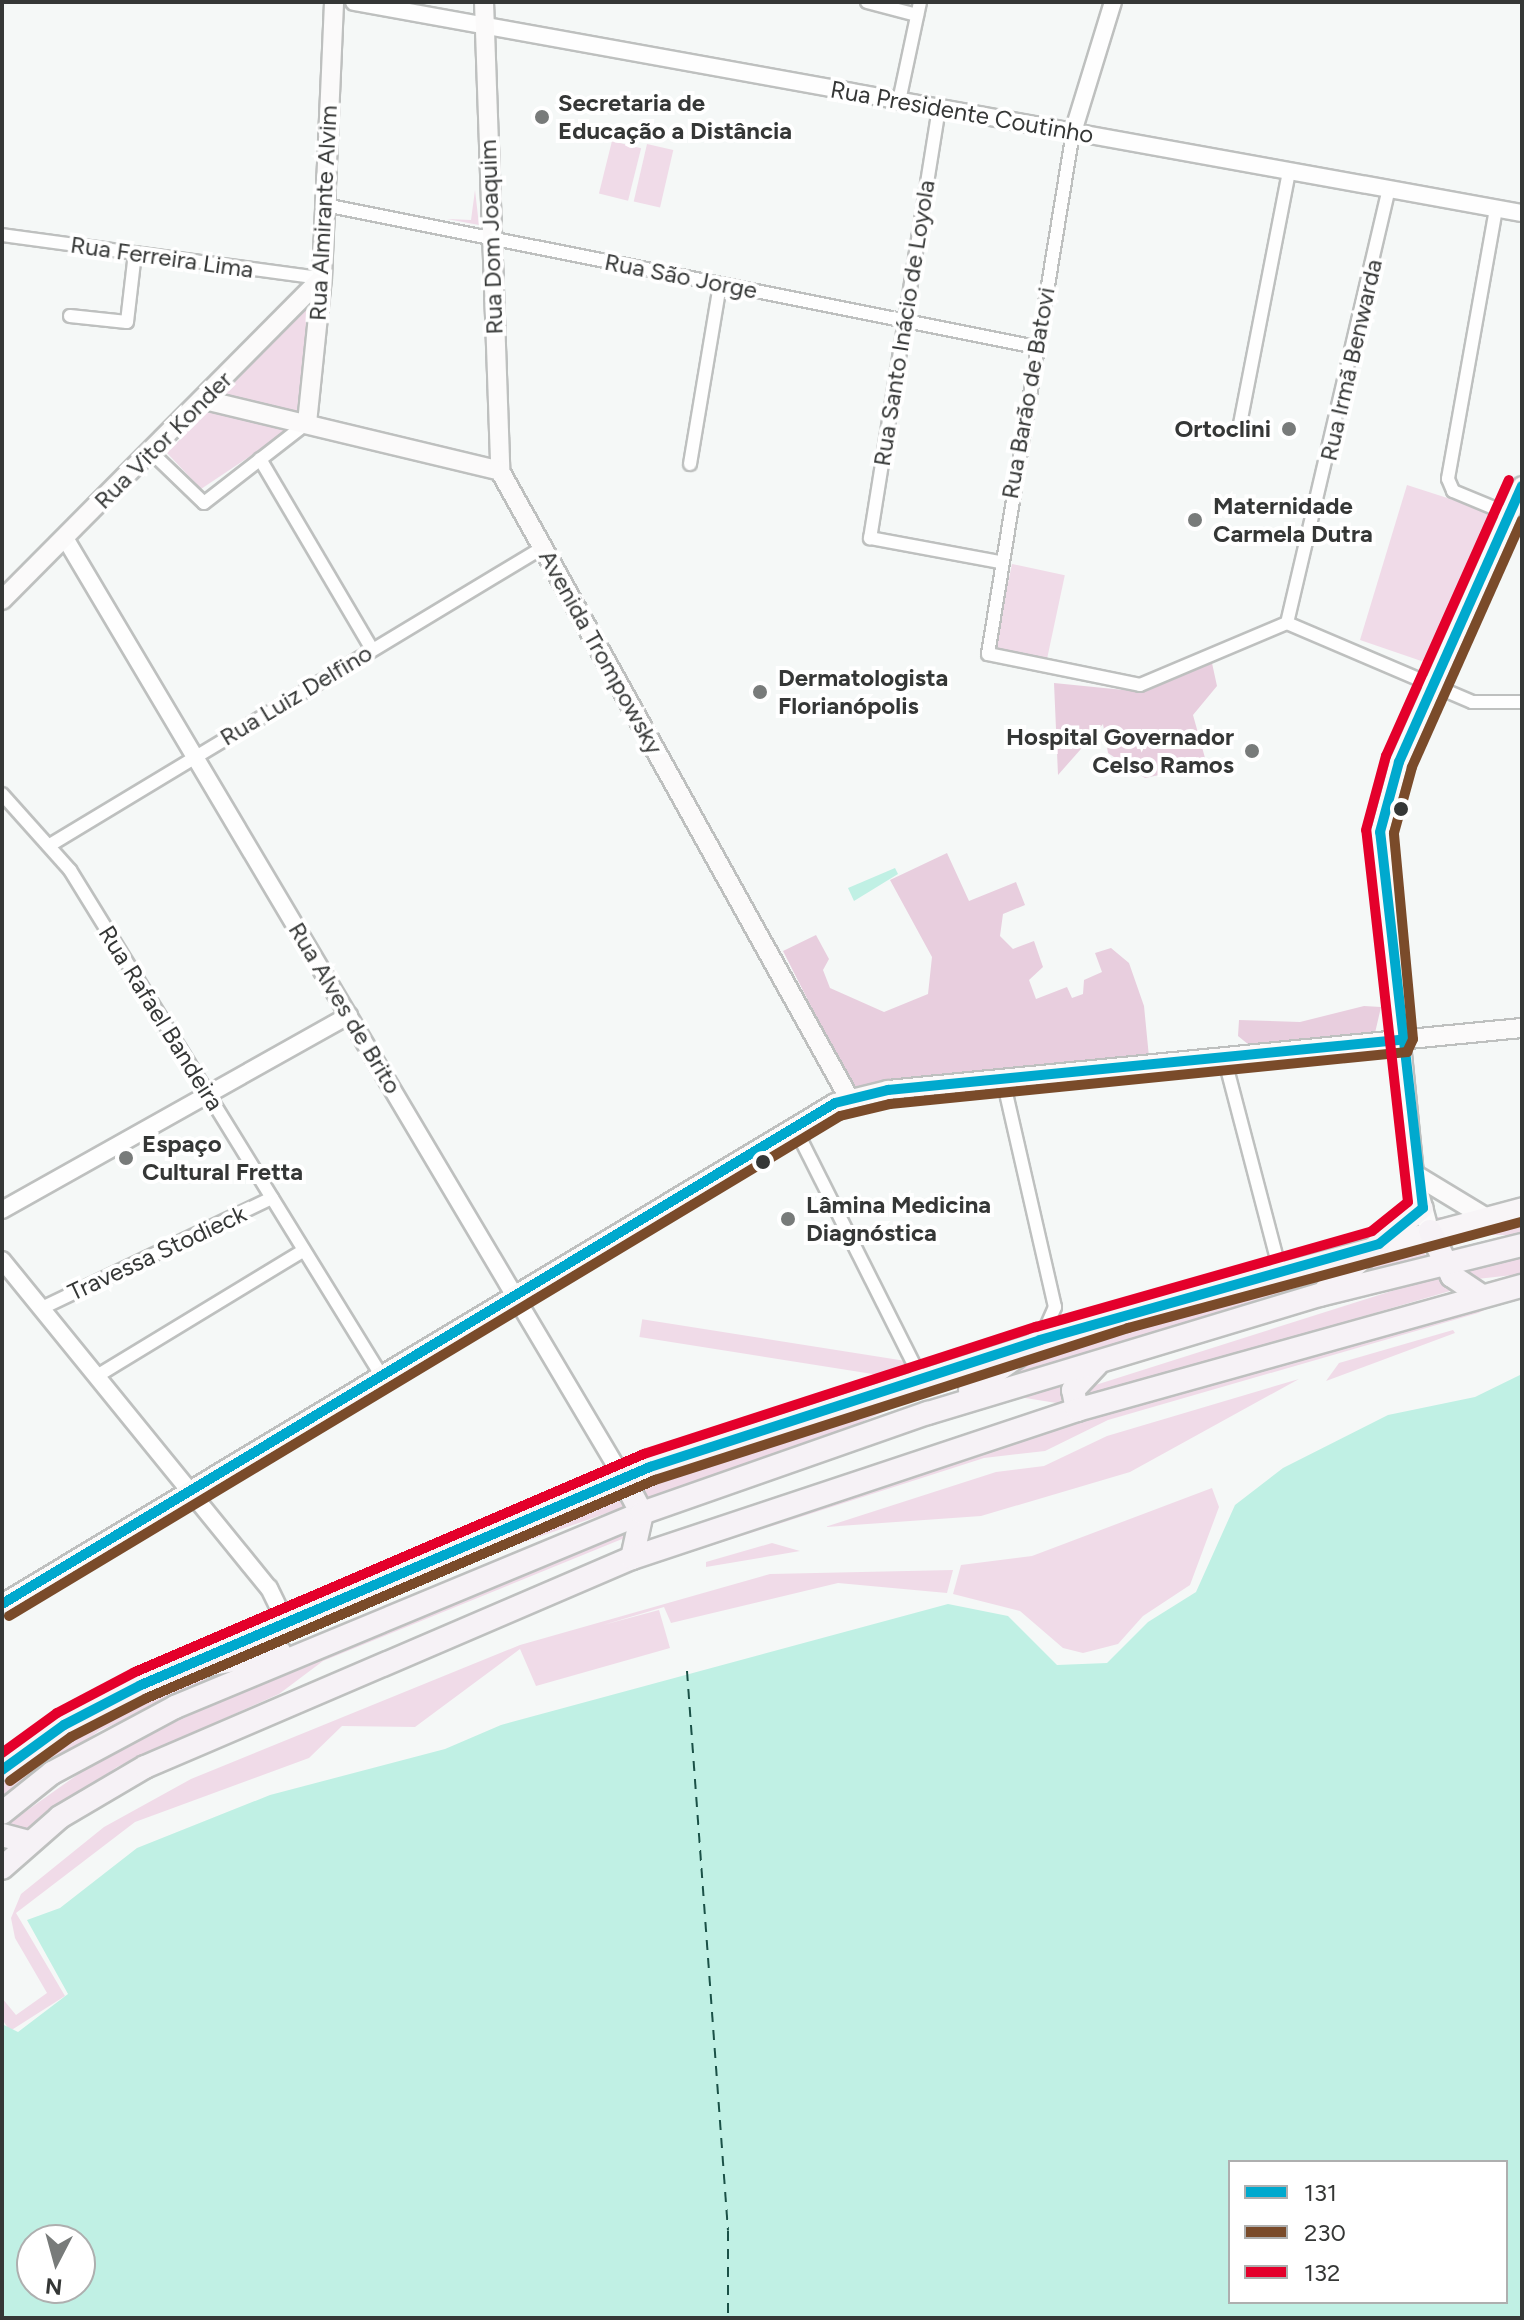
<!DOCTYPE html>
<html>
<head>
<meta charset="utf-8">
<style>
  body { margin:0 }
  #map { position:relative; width:1524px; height:2320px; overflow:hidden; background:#f5f8f7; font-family:Figtree,sans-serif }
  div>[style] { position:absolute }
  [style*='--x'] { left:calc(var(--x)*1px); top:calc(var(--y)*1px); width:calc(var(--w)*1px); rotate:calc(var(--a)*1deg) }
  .green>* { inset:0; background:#f0dbe8; transform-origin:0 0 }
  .forest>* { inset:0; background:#e8cede }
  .water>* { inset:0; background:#c0f0e4 }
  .ferry>* { height:2px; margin-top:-1px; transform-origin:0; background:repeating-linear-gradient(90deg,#1a5147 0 10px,transparent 0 18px) }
  .roads { filter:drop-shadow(2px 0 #bec0bf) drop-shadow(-2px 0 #bec0bf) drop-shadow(0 2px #bec0bf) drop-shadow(0 -2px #bec0bf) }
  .minor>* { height:12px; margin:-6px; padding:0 6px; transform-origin:6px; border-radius:6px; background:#fefefe }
  .tertiary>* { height:16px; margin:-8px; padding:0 8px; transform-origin:8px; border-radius:8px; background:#fefefe }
  .secondary>* { height:18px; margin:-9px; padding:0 9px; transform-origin:9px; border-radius:9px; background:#fbfafa }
  .primary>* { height:20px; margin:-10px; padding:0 10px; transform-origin:10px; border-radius:10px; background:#f8f5f7 }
  .trunk>* { height:22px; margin:-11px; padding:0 11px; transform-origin:11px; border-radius:11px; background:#f6f2f6 }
  .bus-1>* { height:10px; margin:-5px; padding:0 5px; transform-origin:5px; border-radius:5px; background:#00a9ce }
  .bus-2>* { height:10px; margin:-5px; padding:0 5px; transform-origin:5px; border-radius:5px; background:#7a4b2a }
  .bus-3>* { height:10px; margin:-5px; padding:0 5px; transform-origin:5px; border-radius:5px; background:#e4002b }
  .dots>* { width:22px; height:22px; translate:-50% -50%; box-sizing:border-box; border:4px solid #fff; border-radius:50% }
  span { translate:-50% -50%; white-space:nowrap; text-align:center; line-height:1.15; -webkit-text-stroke:8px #fff; paint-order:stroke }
  .poi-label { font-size:24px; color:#353736; font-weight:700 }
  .left { translate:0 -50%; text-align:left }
  .right { translate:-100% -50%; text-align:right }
  .street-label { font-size:24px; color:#353736 }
  .frame { position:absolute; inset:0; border:4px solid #353736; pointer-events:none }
  .legend { position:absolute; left:1228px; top:2160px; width:280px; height:144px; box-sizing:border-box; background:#fff; border:2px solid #aeafaf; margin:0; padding:10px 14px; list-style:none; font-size:24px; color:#353736 }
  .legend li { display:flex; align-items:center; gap:16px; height:40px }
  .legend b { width:40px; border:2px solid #aeafaf }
  .north { position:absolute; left:16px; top:2224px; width:80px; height:80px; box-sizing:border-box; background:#fff; border:2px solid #aeafaf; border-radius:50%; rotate:186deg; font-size:22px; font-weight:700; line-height:32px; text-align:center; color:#353736 }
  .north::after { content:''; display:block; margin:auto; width:28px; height:36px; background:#787b7a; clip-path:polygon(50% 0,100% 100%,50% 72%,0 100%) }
</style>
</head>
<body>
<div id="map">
  <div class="green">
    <div style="left:612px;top:141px;width:30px;height:54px;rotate:14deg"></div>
    <div style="left:647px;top:144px;width:27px;height:59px;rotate:13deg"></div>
    <div style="clip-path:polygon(475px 190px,479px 225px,447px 219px,471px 220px)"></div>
    <div style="clip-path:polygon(310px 303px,303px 421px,201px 489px,167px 453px)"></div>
    <div style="clip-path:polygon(1407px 485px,1497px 514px,1502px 523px,1433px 665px,1360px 640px)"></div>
    <div style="left:1012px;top:564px;width:54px;height:89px;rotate:12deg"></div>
    <div style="left:1522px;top:1217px;width:18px;height:87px;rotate:90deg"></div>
    <div style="clip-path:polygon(1365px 1228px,1370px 1237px,1286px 1254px,1364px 1234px)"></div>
    <div style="clip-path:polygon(1419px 1243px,1427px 1257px,1365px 1273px,1397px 1248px)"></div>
    <div style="clip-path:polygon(1522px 1256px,1522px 1274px,1477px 1279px,1464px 1270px)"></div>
    <div style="clip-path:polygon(1351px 1260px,1313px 1288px,1009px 1379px,1045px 1348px)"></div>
    <div style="clip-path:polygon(1439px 1276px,1450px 1291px,1085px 1398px,1086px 1388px)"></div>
    <div style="clip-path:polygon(1522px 1293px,1478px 1313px,1108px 1420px,1045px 1451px,984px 1458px,545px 1599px,1024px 1435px)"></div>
    <div style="clip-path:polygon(1453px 1330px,1455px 1333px,1326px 1381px,1339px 1363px)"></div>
    <div style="clip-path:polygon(975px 1370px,844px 1430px,645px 1500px,637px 1484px)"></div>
    <div style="clip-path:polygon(1299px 1379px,1130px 1472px,981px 1516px,825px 1527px,996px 1472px,1044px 1466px,1107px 1436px)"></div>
    <div style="left:1064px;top:1386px;width:18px;height:427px;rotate:99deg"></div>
    <div style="clip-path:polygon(1212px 1488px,1219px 1507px,1190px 1585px,1143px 1616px,1118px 1644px,1083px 1653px,1063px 1648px,1020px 1611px,953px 1594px,961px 1565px,1032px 1556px)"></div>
    <div style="clip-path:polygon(615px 1492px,624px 1507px,371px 1596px)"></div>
    <div style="clip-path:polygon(627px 1530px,627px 1537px,323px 1661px,279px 1694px,117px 1767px,26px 1830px,8px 1824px,108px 1753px,322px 1654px)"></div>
    <div style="clip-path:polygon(772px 1543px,800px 1551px,706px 1567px,706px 1562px)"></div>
    <div style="clip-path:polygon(953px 1570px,947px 1593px,838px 1583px,671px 1623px,664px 1607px,603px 1625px,659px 1610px,670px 1648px,536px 1686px,520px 1649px,415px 1727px,342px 1726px,309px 1758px,135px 1822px,16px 1913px,65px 1996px,10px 2031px,2px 2019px,2px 1998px,16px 2015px,47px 1993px,15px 1938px,11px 1918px,21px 1894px,104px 1827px,191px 1779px,520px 1645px,770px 1574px)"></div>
    <div style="clip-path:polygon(258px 1659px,99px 1731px,2px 1801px,2px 1780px,65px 1733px,203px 1668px)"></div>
  </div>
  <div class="forest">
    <div style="clip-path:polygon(1212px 663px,1217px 686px,1193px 715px,1207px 765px,1145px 778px,1108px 753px,1103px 724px,1058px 775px,1054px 683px,1144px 692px)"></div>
    <div style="clip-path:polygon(947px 853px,969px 901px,1016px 882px,1025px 905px,1003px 914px,1000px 936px,1013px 949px,1034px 941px,1043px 967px,1029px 980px,1036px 999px,1067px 987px,1072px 998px,1083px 994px,1084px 980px,1102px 972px,1095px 953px,1111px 948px,1129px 963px,1144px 1006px,1149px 1057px,853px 1089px,783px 951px,816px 935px,829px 959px,823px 970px,830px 988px,884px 1012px,928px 994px,932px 957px,890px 880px)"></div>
    <div style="clip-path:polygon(1364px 1006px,1381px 1007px,1375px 1033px,1254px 1049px,1238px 1036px,1239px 1020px,1300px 1022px)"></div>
  </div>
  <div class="water">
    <div style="clip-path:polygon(895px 868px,898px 874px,854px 901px,848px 888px)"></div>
    <div style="clip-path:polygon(evenodd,1522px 1374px,1522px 2318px,2px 2318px,2px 2024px,18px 2032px,68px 1994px,27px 1920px,60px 1908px,137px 1848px,270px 1795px,445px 1749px,501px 1725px,948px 1604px,1008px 1616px,1057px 1665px,1107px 1663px,1148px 1622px,1196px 1592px,1235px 1505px,1283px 1468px,1388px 1415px,1475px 1397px,1522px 1374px,1230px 2162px,1506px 2162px,1506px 2302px,1230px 2302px,1230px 2162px,1522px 1374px,32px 2240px,80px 2240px,80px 2288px,32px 2288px,32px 2240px)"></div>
  </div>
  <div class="ferry">
    <div style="--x:687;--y:1671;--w:561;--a:85.81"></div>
    <div style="--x:728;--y:2231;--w:87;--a:90"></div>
  </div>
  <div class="roads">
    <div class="minor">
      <div style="--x:867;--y:2;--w:52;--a:14.6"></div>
      <div style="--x:899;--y:101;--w:101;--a:-78"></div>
      <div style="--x:939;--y:108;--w:436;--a:99.1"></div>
      <div style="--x:870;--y:538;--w:132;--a:10.5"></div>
      <div style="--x:1073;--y:132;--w:529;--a:99.25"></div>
      <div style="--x:988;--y:654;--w:155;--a:11.5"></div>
      <div style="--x:1140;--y:685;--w:160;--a:-22.9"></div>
      <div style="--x:325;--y:205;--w:725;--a:11.29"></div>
      <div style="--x:1496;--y:209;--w:274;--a:100.1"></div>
      <div style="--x:1448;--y:479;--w:13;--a:67"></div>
      <div style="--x:1453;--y:491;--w:63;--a:22.5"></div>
      <div style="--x:2;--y:235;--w:323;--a:7.7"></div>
      <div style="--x:70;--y:316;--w:57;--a:6"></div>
      <div style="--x:127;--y:322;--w:69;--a:-83.4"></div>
      <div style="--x:1240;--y:424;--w:257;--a:-79"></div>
      <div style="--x:152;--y:453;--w:72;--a:43.9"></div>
      <div style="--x:204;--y:503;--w:130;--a:-37.8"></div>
      <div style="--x:260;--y:459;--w:221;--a:59.5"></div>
      <div style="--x:690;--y:464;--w:182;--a:-80.5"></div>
      <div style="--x:1287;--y:623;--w:446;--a:-76.8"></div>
      <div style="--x:1287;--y:623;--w:201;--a:23.1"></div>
      <div style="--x:1472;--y:702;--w:50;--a:0"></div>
      <div style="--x:2;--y:794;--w:102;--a:48.2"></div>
      <div style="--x:70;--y:870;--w:593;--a:58.37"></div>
      <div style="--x:50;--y:845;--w:575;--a:-31.12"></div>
      <div style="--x:1224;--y:1057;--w:220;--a:75.3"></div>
      <div style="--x:1003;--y:1080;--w:233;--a:77.1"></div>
      <div style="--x:1055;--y:1307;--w:36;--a:114"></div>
      <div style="--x:794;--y:1126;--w:283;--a:63.3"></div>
      <div style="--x:42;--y:1308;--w:255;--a:-25.6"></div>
      <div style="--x:97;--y:1376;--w:242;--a:-31.3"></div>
    </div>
    <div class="tertiary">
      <div style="--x:354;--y:2;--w:1187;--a:10.24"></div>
      <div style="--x:1073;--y:132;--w:136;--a:-72.9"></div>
      <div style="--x:65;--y:538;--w:1093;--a:59.31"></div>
      <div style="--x:2;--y:1210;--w:398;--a:-29.3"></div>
      <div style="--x:2;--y:1260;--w:423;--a:50.9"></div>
      <div style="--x:269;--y:1588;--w:39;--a:64"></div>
    </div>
    <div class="secondary">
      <div style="--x:484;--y:2;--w:469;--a:88"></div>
      <div style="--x:500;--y:471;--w:718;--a:60.9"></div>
      <div style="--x:205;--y:400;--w:303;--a:13.5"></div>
      <div style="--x:307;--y:423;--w:146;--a:-84.1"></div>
      <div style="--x:322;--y:278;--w:276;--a:-87.5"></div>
      <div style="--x:2;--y:600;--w:454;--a:-45.2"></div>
      <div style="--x:1414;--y:1174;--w:83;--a:31.2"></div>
      <div style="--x:1427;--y:1222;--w:50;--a:-105.2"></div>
      <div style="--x:1414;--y:1174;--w:344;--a:-95.7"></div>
      <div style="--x:1380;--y:832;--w:73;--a:-74.8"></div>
      <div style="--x:1399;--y:762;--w:302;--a:-66"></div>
      <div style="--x:2;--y:1604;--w:972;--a:-31.02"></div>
      <div style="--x:835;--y:1103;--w:55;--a:-13.8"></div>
      <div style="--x:888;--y:1090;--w:637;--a:-5.59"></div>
    </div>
    <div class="primary">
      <div style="--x:1386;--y:1239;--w:48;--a:-40"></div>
      <div style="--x:2;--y:1770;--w:77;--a:-36"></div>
      <div style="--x:64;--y:1725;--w:87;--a:-27.5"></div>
      <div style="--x:141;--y:1685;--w:554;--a:-23.19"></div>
      <div style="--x:650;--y:1467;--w:498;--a:-17.8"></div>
      <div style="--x:1124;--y:1315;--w:412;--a:-15"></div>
    </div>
    <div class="trunk">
      <div style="--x:1430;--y:1231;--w:50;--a:63.9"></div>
      <div style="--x:1452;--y:1276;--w:36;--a:34"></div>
      <div style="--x:1326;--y:1290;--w:70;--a:-41"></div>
      <div style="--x:970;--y:1390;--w:86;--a:-35.5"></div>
      <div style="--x:1077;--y:1410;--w:20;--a:-101"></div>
      <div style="--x:1073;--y:1390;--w:35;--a:-47"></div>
      <div style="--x:623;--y:1478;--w:40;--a:62"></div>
      <div style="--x:642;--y:1513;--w:46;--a:102.5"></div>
      <div style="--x:173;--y:1671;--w:108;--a:-10.2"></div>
      <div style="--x:2;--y:1813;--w:64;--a:-38.7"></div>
      <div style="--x:52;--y:1773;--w:140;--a:-28.2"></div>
      <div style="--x:175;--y:1707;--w:506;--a:-22.56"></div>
      <div style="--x:642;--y:1513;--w:303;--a:-19.3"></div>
      <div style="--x:928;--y:1413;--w:409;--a:-16.8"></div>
      <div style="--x:1320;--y:1295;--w:208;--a:-13.9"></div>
      <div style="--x:2;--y:1835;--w:28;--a:15"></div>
      <div style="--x:2;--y:1868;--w:77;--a:-41.3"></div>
      <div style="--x:60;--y:1817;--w:99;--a:-30.5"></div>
      <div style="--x:145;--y:1767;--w:530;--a:-23.23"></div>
      <div style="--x:632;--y:1558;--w:469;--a:-18.4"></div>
      <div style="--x:1077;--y:1410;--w:462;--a:-15.6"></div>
    </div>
  </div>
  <div class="bus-1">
    <div style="--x:2;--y:1604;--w:972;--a:-31.02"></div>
    <div style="--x:835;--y:1103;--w:55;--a:-13.8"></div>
    <div style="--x:888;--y:1090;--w:513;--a:-5.59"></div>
    <div style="--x:2;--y:1770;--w:77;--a:-36"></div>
    <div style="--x:64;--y:1725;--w:87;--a:-27.5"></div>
    <div style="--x:141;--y:1685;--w:554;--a:-23.19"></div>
    <div style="--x:650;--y:1467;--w:410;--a:-18"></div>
    <div style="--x:1040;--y:1340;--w:352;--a:-15.8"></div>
    <div style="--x:1379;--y:1244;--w:57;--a:-39.3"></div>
    <div style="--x:1423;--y:1208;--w:378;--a:-96.5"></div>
    <div style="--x:1380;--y:832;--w:73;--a:-74.8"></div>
    <div style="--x:1399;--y:762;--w:302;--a:-66"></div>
  </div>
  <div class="bus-2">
    <div style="--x:9;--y:1616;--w:970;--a:-31.03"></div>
    <div style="--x:840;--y:1116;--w:51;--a:-13.5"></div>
    <div style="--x:890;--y:1104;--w:520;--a:-5.74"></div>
    <div style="--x:1407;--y:1052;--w:14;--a:-65"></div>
    <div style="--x:1413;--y:1039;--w:207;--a:-95.3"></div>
    <div style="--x:1394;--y:833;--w:68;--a:-74.7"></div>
    <div style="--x:1412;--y:767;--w:270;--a:-66"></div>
    <div style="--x:10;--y:1781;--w:75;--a:-35.8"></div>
    <div style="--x:71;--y:1737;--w:85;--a:-27.2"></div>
    <div style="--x:147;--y:1698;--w:553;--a:-23.23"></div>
    <div style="--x:655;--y:1480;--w:497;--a:-17.8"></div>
    <div style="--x:1128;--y:1328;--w:408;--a:-15.1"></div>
  </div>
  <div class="bus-3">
    <div style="--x:2;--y:1753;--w:68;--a:-36"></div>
    <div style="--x:57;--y:1713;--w:88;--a:-27.7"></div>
    <div style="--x:135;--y:1672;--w:554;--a:-23.19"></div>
    <div style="--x:644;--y:1454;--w:412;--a:-18"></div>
    <div style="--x:1036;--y:1327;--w:349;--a:-15.9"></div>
    <div style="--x:1372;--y:1231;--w:46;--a:-38.9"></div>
    <div style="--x:1408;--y:1202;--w:374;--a:-96.4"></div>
    <div style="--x:1366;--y:830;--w:77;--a:-74.9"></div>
    <div style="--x:1386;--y:756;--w:302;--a:-66"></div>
  </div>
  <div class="dots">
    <div style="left:542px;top:117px;background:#787b7a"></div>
    <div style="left:1289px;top:429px;background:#787b7a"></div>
    <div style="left:1195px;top:520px;background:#787b7a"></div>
    <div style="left:760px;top:692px;background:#787b7a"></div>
    <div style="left:1252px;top:751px;background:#787b7a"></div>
    <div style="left:1401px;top:809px;background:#353736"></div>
    <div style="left:126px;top:1158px;background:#787b7a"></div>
    <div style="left:763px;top:1162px;background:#353736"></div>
    <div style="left:788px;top:1219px;background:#787b7a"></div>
  </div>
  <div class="poi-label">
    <span class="left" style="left:558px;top:117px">Secretaria de<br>Educação a Distância</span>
    <span class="right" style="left:1271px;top:429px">Ortoclini</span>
    <span class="left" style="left:1213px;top:520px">Maternidade<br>Carmela Dutra</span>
    <span class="left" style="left:778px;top:692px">Dermatologista<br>Florianópolis</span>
    <span class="right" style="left:1234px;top:751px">Hospital Governador<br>Celso Ramos</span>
    <span class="left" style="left:142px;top:1158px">Espaço<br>Cultural Fretta</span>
    <span class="left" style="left:806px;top:1219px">Lâmina Medicina<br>Diagnóstica</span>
  </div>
  <div class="street-label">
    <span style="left:962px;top:112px;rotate:10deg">Rua Presidente Coutinho</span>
    <span style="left:323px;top:213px;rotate:-87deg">Rua Almirante Alvim</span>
    <span style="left:491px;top:237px;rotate:-92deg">Rua Dom Joaquim</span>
    <span style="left:162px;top:257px;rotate:8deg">Rua Ferreira Lima</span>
    <span style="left:681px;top:276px;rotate:11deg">Rua São Jorge</span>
    <span style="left:904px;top:323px;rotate:-81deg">Rua Santo Inácio de Loyola</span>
    <span style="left:1351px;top:360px;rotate:-77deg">Rua Irmã Benwarda</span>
    <span style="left:1028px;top:393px;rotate:-80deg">Rua Barão de Batovi</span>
    <span style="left:163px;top:440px;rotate:-45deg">Rua Vitor Konder</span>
    <span style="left:601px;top:652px;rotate:61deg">Avenida Trompowsky</span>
    <span style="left:296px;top:695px;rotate:-31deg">Rua Luiz Delfino</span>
    <span style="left:345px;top:1008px;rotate:59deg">Rua Alves de Brito</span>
    <span style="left:161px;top:1018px;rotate:58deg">Rua Rafael Bandeira</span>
    <span style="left:157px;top:1253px;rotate:-25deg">Travessa Stodieck</span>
  </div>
  <div class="frame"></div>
  <ul class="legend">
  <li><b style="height:10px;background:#00a9ce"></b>131</li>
  <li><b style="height:10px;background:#7a4b2a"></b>230</li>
  <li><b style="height:10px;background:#e4002b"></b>132</li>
  </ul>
  <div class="north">N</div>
</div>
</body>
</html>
